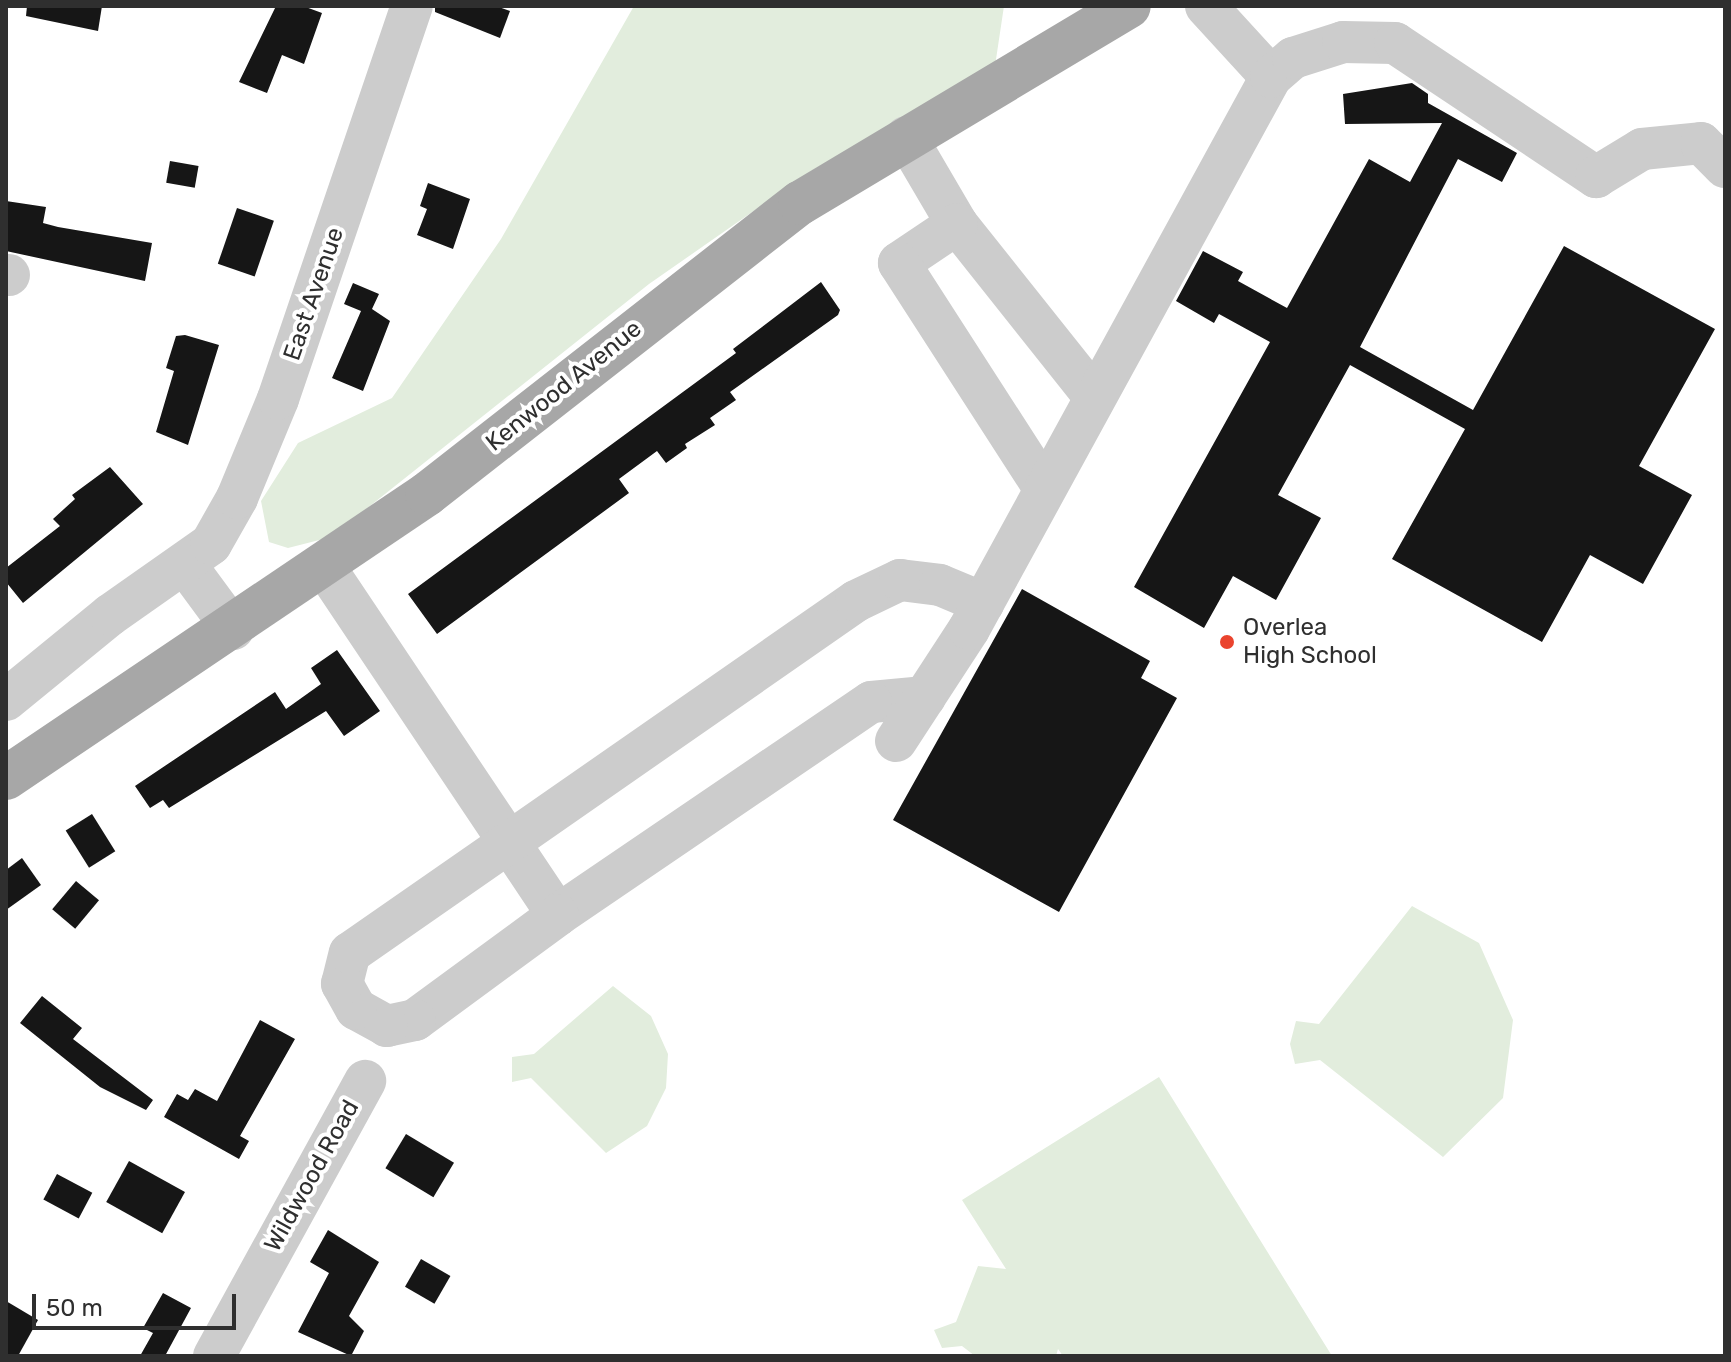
<!DOCTYPE html>
<html>
<head>
<meta charset="utf-8">
<style>
  body { margin:0 }
  #map { position:relative; width:1731px; height:1362px; overflow:hidden; background:#fff; font-family:Rubik,sans-serif }
  div>[style] { position:absolute }
  [style*='--x'] { left:calc(var(--x)*1px); top:calc(var(--y)*1px); width:calc(var(--w)*1px); rotate:calc(var(--a)*1deg) }
  .green>* { inset:0; background:#e2eddd }
  .building>* { inset:0; background:#161616; transform-origin:0 0 }
  .minor>* { height:42px; margin:-21px; padding:0 21px; transform-origin:21px; border-radius:21px; background:#ccc }
  .major>* { height:44px; margin:-22px; padding:0 22px; transform-origin:22px; border-radius:22px; background:#a7a7a7 }
  .dots>* { width:22px; height:22px; translate:-50% -50%; box-sizing:border-box; border:4px solid #fff; border-radius:50% }
  span { translate:-50% -50%; white-space:nowrap; text-align:center; line-height:1.15; -webkit-text-stroke:8px #fff; paint-order:stroke }
  .street-label { font-size:24px; color:#2f2f2f }
  .poi-label { font-size:24px; color:#2f2f2f }
  .left { translate:0 -50%; text-align:left }
  .frame { position:absolute; inset:0; border:8px solid #2f2f2f; pointer-events:none }
  .scale { position:absolute; left:32px; top:1294px; width:204px; height:36px; box-sizing:border-box; border:4px solid #2f2f2f; border-top:0; padding-left:10px; font-size:24px; line-height:28px; white-space:nowrap; color:#2f2f2f; -webkit-text-stroke:6px #fff; paint-order:stroke }
</style>
</head>
<body>
<div id="map">
  <div class="green">
    <div style="clip-path:polygon(634px 6px,1004px 6px,995px 66px,811px 171px,649px 284px,331px 537px,288px 548px,269px 542px,261px 501px,298px 443px,392px 398px,501px 239px)"></div>
    <div style="clip-path:polygon(1412px 906px,1479px 943px,1513px 1020px,1503px 1098px,1443px 1157px,1320px 1060px,1295px 1064px,1290px 1044px,1296px 1021px,1319px 1024px)"></div>
    <div style="clip-path:polygon(613px 986px,651px 1016px,668px 1054px,666px 1088px,647px 1126px,606px 1153px,531px 1078px,512px 1082px,512px 1057px,534px 1054px)"></div>
    <div style="clip-path:polygon(1159px 1077px,1332px 1356px,1063px 1356px,1058px 1349px,1056px 1356px,975px 1356px,962px 1346px,942px 1348px,934px 1330px,956px 1322px,978px 1266px,1006px 1269px,962px 1200px)"></div>
  </div>
  <div class="building">
    <div style="clip-path:polygon(27px 6px,102px 6px,98px 31px,26px 16px)"></div>
    <div style="clip-path:polygon(276px 6px,303px 6px,322px 13px,304px 64px,282px 55px,267px 93px,239px 82px)"></div>
    <div style="clip-path:polygon(435px 6px,496px 6px,510px 11px,500px 38px,435px 12px)"></div>
    <div style="clip-path:polygon(1412px 83px,1428px 94px,1428px 103px,1517px 153px,1502px 182px,1458px 159px,1360px 347px,1473px 410px,1564px 246px,1715px 329px,1639px 466px,1692px 495px,1643px 584px,1590px 555px,1542px 642px,1392px 559px,1465px 429px,1350px 365px,1278px 495px,1321px 518px,1276px 600px,1233px 576px,1204px 628px,1134px 587px,1270px 342px,1219px 314px,1214px 323px,1176px 301px,1203px 251px,1243px 272px,1238px 281px,1287px 308px,1369px 159px,1410px 182px,1442px 123px,1345px 124px,1343px 94px)"></div>
    <div style="left:170px;top:161px;width:29px;height:22px;rotate:10deg"></div>
    <div style="clip-path:polygon(428px 183px,470px 199px,453px 249px,417px 235px,427px 209px,420px 206px)"></div>
    <div style="clip-path:polygon(6px 201px,46px 207px,43px 223px,58px 227px,152px 243px,145px 281px,6px 251px)"></div>
    <div style="left:237px;top:208px;width:39px;height:59px;rotate:19deg"></div>
    <div style="clip-path:polygon(821px 282px,840px 310px,838px 315px,730px 392px,736px 400px,710px 418px,715px 425px,685px 444px,687px 448px,666px 463px,657px 451px,619px 479px,629px 493px,437px 634px,408px 594px,736px 353px,733px 349px)"></div>
    <div style="clip-path:polygon(353px 283px,379px 294px,372px 309px,390px 321px,363px 391px,332px 378px,361px 311px,344px 304px)"></div>
    <div style="clip-path:polygon(185px 335px,219px 345px,188px 445px,156px 432px,174px 371px,166px 368px,176px 336px)"></div>
    <div style="clip-path:polygon(110px 467px,143px 504px,23px 603px,6px 582px,6px 568px,60px 526px,53px 519px,75px 499px,72px 495px)"></div>
    <div style="clip-path:polygon(1022px 589px,1150px 661px,1141px 678px,1177px 698px,1059px 912px,893px 820px)"></div>
    <div style="clip-path:polygon(337px 650px,380px 711px,344px 736px,326px 711px,169px 808px,163px 800px,150px 808px,135px 786px,275px 692px,286px 709px,321px 684px,311px 668px)"></div>
    <div style="left:92px;top:814px;width:44px;height:31px;rotate:58deg"></div>
    <div style="clip-path:polygon(22px 858px,41px 885px,6px 910px,6px 870px)"></div>
    <div style="left:76px;top:881px;width:30px;height:37px;rotate:40deg"></div>
    <div style="clip-path:polygon(42px 996px,82px 1028px,73px 1039px,153px 1100px,146px 1110px,100px 1087px,20px 1023px)"></div>
    <div style="clip-path:polygon(260px 1020px,295px 1039px,240px 1136px,249px 1141px,239px 1159px,164px 1117px,177px 1094px,188px 1100px,195px 1089px,217px 1101px)"></div>
    <div style="left:406px;top:1134px;width:56px;height:40px;rotate:31deg"></div>
    <div style="left:129px;top:1161px;width:64px;height:47px;rotate:29deg"></div>
    <div style="left:57px;top:1174px;width:40px;height:29px;rotate:28deg"></div>
    <div style="clip-path:polygon(328px 1230px,379px 1262px,349px 1316px,364px 1331px,351px 1356px,298px 1332px,329px 1273px,310px 1262px)"></div>
    <div style="left:421px;top:1259px;width:34px;height:32px;rotate:30deg"></div>
    <div style="clip-path:polygon(163px 1293px,191px 1308px,165px 1356px,140px 1356px,153px 1333px,143px 1328px)"></div>
    <div style="clip-path:polygon(6px 1301px,38px 1320px,18px 1356px,6px 1356px)"></div>
  </div>
  <div class="minor">
    <div style="--x:1206;--y:6;--w:96;--a:47.5"></div>
    <div style="--x:906;--y:137;--w:101;--a:59.6"></div>
    <div style="--x:957;--y:224;--w:218;--a:51.5"></div>
    <div style="--x:957;--y:224;--w:70;--a:146.1"></div>
    <div style="--x:899;--y:263;--w:268;--a:57.2"></div>
    <div style="--x:6;--y:275;--w:3;--a:0"></div>
    <div style="--x:185;--y:564;--w:81;--a:53.6"></div>
    <div style="--x:324;--y:566;--w:420;--a:56.2"></div>
    <div style="--x:925;--y:697;--w:54;--a:174.7"></div>
    <div style="--x:871;--y:702;--w:379;--a:145.8"></div>
    <div style="--x:558;--y:915;--w:177;--a:143.7"></div>
    <div style="--x:415;--y:1020;--w:29;--a:168"></div>
    <div style="--x:387;--y:1026;--w:35;--a:-151"></div>
    <div style="--x:356;--y:1009;--w:29;--a:-119"></div>
    <div style="--x:342;--y:984;--w:32;--a:-76"></div>
    <div style="--x:350;--y:953;--w:616;--a:-34.82"></div>
    <div style="--x:856;--y:601;--w:49;--a:-25.5"></div>
    <div style="--x:900;--y:580;--w:40;--a:7.1"></div>
    <div style="--x:940;--y:585;--w:47;--a:22.7"></div>
    <div style="--x:6;--y:700;--w:134;--a:-39.3"></div>
    <div style="--x:110;--y:615;--w:123;--a:-35.1"></div>
    <div style="--x:211;--y:544;--w:53;--a:-60.5"></div>
    <div style="--x:237;--y:498;--w:107;--a:-67.5"></div>
    <div style="--x:278;--y:399;--w:415;--a:-71.2"></div>
    <div style="--x:896;--y:741;--w:134;--a:-56.9"></div>
    <div style="--x:969;--y:629;--w:629;--a:-61.32"></div>
    <div style="--x:1271;--y:77;--w:29;--a:-41"></div>
    <div style="--x:1293;--y:58;--w:52;--a:-17.7"></div>
    <div style="--x:1343;--y:42;--w:52;--a:1.1"></div>
    <div style="--x:1395;--y:43;--w:242;--a:33.7"></div>
    <div style="--x:1596;--y:177;--w:54;--a:-31.3"></div>
    <div style="--x:1642;--y:149;--w:59;--a:-5.8"></div>
    <div style="--x:1701;--y:143;--w:34;--a:45"></div>
    <div style="--x:214;--y:1356;--w:314;--a:-61.2"></div>
  </div>
  <div class="major">
    <div style="--x:6;--y:778;--w:508;--a:-34"></div>
    <div style="--x:427;--y:494;--w:473;--a:-38"></div>
    <div style="--x:800;--y:203;--w:383;--a:-30.9"></div>
  </div>
  <div class="dots">
    <div style="left:1227px;top:642px;background:#ea442e"></div>
  </div>
  <div class="street-label">
    <span style="left:314px;top:294px;rotate:-71deg">East Avenue</span>
    <span style="left:564px;top:386px;rotate:-39deg">Kenwood Avenue</span>
    <span style="left:312px;top:1176px;rotate:-61deg">Wildwood Road</span>
  </div>
  <div class="poi-label">
    <span class="left" style="left:1243px;top:642px">Overlea<br>High School</span>
  </div>
  <div class="frame"></div>
  <div class="scale">50 m</div>
</div>
</body>
</html>
